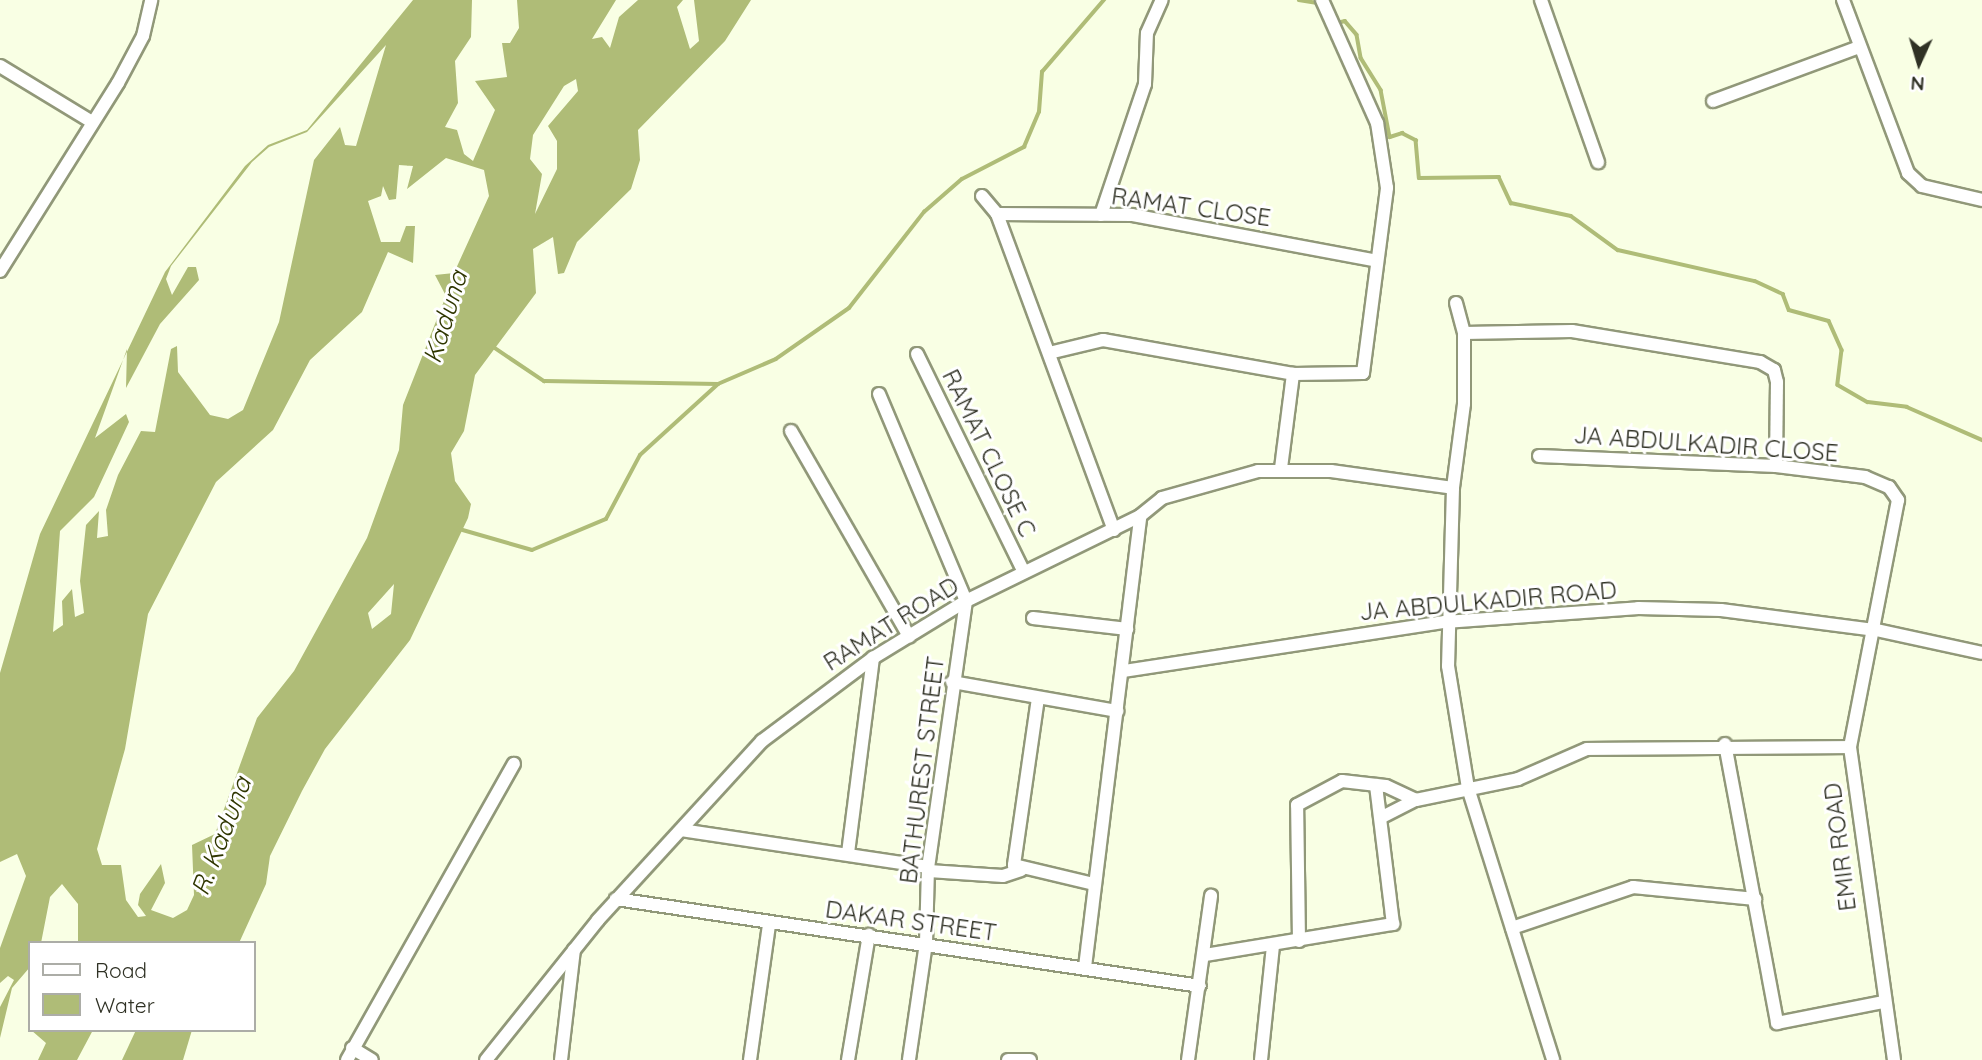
<!DOCTYPE html>
<html>
<head>
<meta charset="utf-8">
<style>
  body { margin:0 }
  #map { position:relative; width:1982px; height:1060px; overflow:hidden; background:#f9ffe4; font-family:Quicksand,sans-serif }
  div>[style] { position:absolute }
  [style*='--x'] { left:calc(var(--x)*1px); top:calc(var(--y)*1px); width:calc(var(--w)*1px); rotate:calc(var(--a)*1deg) }
  .water>* { inset:0; background:#afbc77 }
  .stream>* { height:3.5px; margin:-1.75px; padding:0 1.75px; transform-origin:1.75px; border-radius:1.75px; background:#afbc77 }
  .roads { filter:drop-shadow(2px 0 #919879) drop-shadow(-2px 0 #919879) drop-shadow(0 2px #919879) drop-shadow(0 -2px #919879) }
  .minor>* { height:12px; margin:-6px; padding:0 6px; transform-origin:6px; border-radius:6px; background:#fff }
  span { translate:-50% -50%; white-space:nowrap; text-align:center; line-height:1.15; -webkit-text-stroke:6px #fff; paint-order:stroke }
  .street-label { font-size:24px; color:#2f3124 }
  .water-label { font-size:26px; color:#2f3600; font-style:italic }
  .legend { position:absolute; left:28px; top:941px; width:228px; height:91px; box-sizing:border-box; background:#fff; border:2px solid #acada7; margin:0; padding:9px 12px; list-style:none; font-size:21px; color:#2f3124 }
  .legend li { display:flex; align-items:center; gap:14px; height:35px }
  .legend b { width:35px; border:2px solid #acada7 }
  .north { position:absolute; left:1884px; top:28px; width:70px; height:70px; -webkit-text-stroke:5px #fff; paint-order:stroke; rotate:184deg; font-size:19px; font-weight:700; line-height:28px; text-align:center; color:#2f3124 }
  .north::after { content:''; display:block; margin:auto; width:24px; height:32px; background:#2f3124; clip-path:polygon(50% 0,100% 100%,50% 72%,0 100%) }
</style>
</head>
<body>
<div id="map">
  <div class="water">
    <div style="clip-path:polygon(evenodd,413px 0,472px 0,471px 37px,455px 61px,458px 103px,445px 127px,457px 130px,464px 154px,473px 161px,495px 110px,475px 81px,507px 77px,502px 43px,510px 43px,519px 28px,517px 0,616px 0,592px 39px,602px 37px,610px 48px,619px 17px,638px 0,683px 0,677px 7px,690px 49px,699px 41px,694px 0,751px 0,725px 41px,638px 130px,640px 160px,631px 189px,577px 242px,564px 273px,558px 274px,553px 237px,533px 249px,536px 293px,475px 375px,464px 431px,451px 453px,455px 481px,471px 504px,468px 518px,410px 640px,325px 749px,302px 791px,270px 856px,266px 884px,239px 943px,78px 943px,78px 904px,62px 884px,50px 897px,41px 943px,30px 943px,30px 967px,12px 988px,0 1038px,0 1007px,14px 980px,8px 976px,0 983px,0 948px,26px 876px,17px 854px,0 862px,0 673px,40px 534px,165px 272px,245px 166px,268px 145px,307px 130px,413px 0,386px 45px,356px 146px,345px 145px,340px 127px,314px 160px,279px 322px,243px 410px,228px 419px,210px 415px,178px 372px,177px 346px,171px 349px,155px 432px,141px 431px,118px 475px,106px 510px,108px 536px,97px 538px,99px 511px,86px 525px,80px 581px,84px 613px,75px 617px,72px 589px,62px 601px,63px 625px,53px 632px,60px 531px,94px 497px,129px 422px,126px 414px,95px 438px,127px 349px,126px 388px,160px 324px,199px 280px,196px 267px,188px 267px,172px 295px,166px 279px,171px 266px,252px 162px,269px 147px,307px 132px,386px 45px,413px 0,576px 79px,578px 91px,548px 126px,557px 141px,557px 169px,535px 214px,542px 174px,530px 159px,533px 135px,564px 86px,576px 79px,413px 0,446px 158px,484px 170px,489px 196px,454px 273px,435px 275px,446px 296px,403px 405px,399px 450px,367px 538px,294px 671px,257px 718px,215px 834px,192px 845px,194px 895px,187px 910px,173px 918px,151px 910px,165px 883px,161px 864px,140px 894px,138px 905px,146px 916px,138px 917px,126px 900px,121px 865px,102px 865px,97px 849px,125px 749px,148px 614px,216px 482px,273px 430px,310px 360px,362px 312px,388px 252px,413px 263px,415px 226px,406px 226px,400px 242px,381px 242px,368px 201px,381px 196px,383px 186px,389px 200px,396px 199px,399px 165px,413px 166px,407px 189px,446px 158px,413px 0,394px 584px,391px 614px,372px 629px,368px 613px,394px 584px)"></div>
    <div style="clip-path:polygon(31px 1030px,93px 1030px,77px 1060px,38px 1060px,46px 1043px)"></div>
    <div style="clip-path:polygon(136px 1030px,192px 1030px,183px 1060px,122px 1060px)"></div>
  </div>
  <div class="stream">
    <div style="--x:1299;--y:0;--w:20;--a:9"></div>
    <div style="--x:1337;--y:23;--w:8;--a:-14"></div>
    <div style="--x:1345;--y:21;--w:18;--a:49"></div>
    <div style="--x:1357;--y:35;--w:23;--a:80"></div>
    <div style="--x:1361;--y:58;--w:38;--a:58"></div>
    <div style="--x:1381;--y:90;--w:48;--a:79.2"></div>
    <div style="--x:1390;--y:137;--w:13;--a:-18"></div>
    <div style="--x:1402;--y:133;--w:16;--a:27"></div>
    <div style="--x:1416;--y:140;--w:38;--a:85"></div>
    <div style="--x:1419;--y:178;--w:80;--a:-0.7"></div>
    <div style="--x:1499;--y:177;--w:29;--a:65"></div>
    <div style="--x:1511;--y:203;--w:61;--a:12.2"></div>
    <div style="--x:1571;--y:216;--w:58;--a:35.9"></div>
    <div style="--x:1618;--y:250;--w:140;--a:12.8"></div>
    <div style="--x:1755;--y:281;--w:31;--a:25"></div>
    <div style="--x:1783;--y:294;--w:17;--a:69"></div>
    <div style="--x:1789;--y:310;--w:41;--a:15.4"></div>
    <div style="--x:1829;--y:321;--w:32;--a:66"></div>
    <div style="--x:1842;--y:350;--w:35;--a:97"></div>
    <div style="--x:1838;--y:385;--w:34;--a:30"></div>
    <div style="--x:1868;--y:402;--w:39;--a:7"></div>
    <div style="--x:1907;--y:407;--w:82;--a:23.7"></div>
    <div style="--x:492;--y:346;--w:63;--a:33.9"></div>
    <div style="--x:544;--y:381;--w:174;--a:1"></div>
    <div style="--x:456;--y:528;--w:79;--a:16.1"></div>
    <div style="--x:532;--y:550;--w:80;--a:-22.7"></div>
    <div style="--x:606;--y:519;--w:72;--a:-62"></div>
    <div style="--x:640;--y:455;--w:105;--a:-42.3"></div>
    <div style="--x:718;--y:384;--w:63;--a:-23.3"></div>
    <div style="--x:776;--y:359;--w:89;--a:-34.9"></div>
    <div style="--x:849;--y:308;--w:122;--a:-52"></div>
    <div style="--x:924;--y:212;--w:50;--a:-41"></div>
    <div style="--x:962;--y:179;--w:70;--a:-27.3"></div>
    <div style="--x:1024;--y:147;--w:38;--a:-67"></div>
    <div style="--x:1039;--y:112;--w:40;--a:-85.7"></div>
    <div style="--x:1042;--y:72;--w:95;--a:-49.3"></div>
  </div>
  <div class="roads">
    <div class="minor">
      <div style="--x:1541;--y:0;--w:172;--a:70.6"></div>
      <div style="--x:1843;--y:0;--w:185;--a:69.4"></div>
      <div style="--x:1908;--y:173;--w:19;--a:43"></div>
      <div style="--x:1922;--y:186;--w:62;--a:13.1"></div>
      <div style="--x:0;--y:66;--w:108;--a:31.3"></div>
      <div style="--x:1713;--y:101;--w:156;--a:-20.3"></div>
      <div style="--x:982;--y:196;--w:23;--a:50"></div>
      <div style="--x:997;--y:214;--w:337;--a:69.7"></div>
      <div style="--x:997;--y:214;--w:135;--a:0.4"></div>
      <div style="--x:1132;--y:215;--w:249;--a:10.6"></div>
      <div style="--x:1101;--y:215;--w:138;--a:-71.4"></div>
      <div style="--x:1145;--y:84;--w:51;--a:-87.8"></div>
      <div style="--x:1147;--y:33;--w:36;--a:-66"></div>
      <div style="--x:0;--y:271;--w:222;--a:-57.9"></div>
      <div style="--x:118;--y:83;--w:53;--a:-62"></div>
      <div style="--x:143;--y:36;--w:37;--a:-77"></div>
      <div style="--x:1456;--y:303;--w:31;--a:75"></div>
      <div style="--x:1464;--y:333;--w:71;--a:90"></div>
      <div style="--x:1464;--y:404;--w:85;--a:97.5"></div>
      <div style="--x:1453;--y:488;--w:178;--a:91.6"></div>
      <div style="--x:1448;--y:666;--w:124;--a:80.7"></div>
      <div style="--x:1468;--y:788;--w:285;--a:72.6"></div>
      <div style="--x:1464;--y:333;--w:108;--a:-1.1"></div>
      <div style="--x:1572;--y:331;--w:191;--a:9.4"></div>
      <div style="--x:1760;--y:362;--w:16;--a:30"></div>
      <div style="--x:1774;--y:370;--w:12;--a:76"></div>
      <div style="--x:1777;--y:382;--w:84;--a:90.7"></div>
      <div style="--x:1049;--y:353;--w:56;--a:-13.5"></div>
      <div style="--x:1103;--y:340;--w:193;--a:10.1"></div>
      <div style="--x:1293;--y:374;--w:70;--a:-0.8"></div>
      <div style="--x:1363;--y:373;--w:187;--a:-82.6"></div>
      <div style="--x:1387;--y:188;--w:66;--a:-98.7"></div>
      <div style="--x:1377;--y:123;--w:135;--a:-114.1"></div>
      <div style="--x:917;--y:354;--w:241;--a:63.9"></div>
      <div style="--x:879;--y:394;--w:225;--a:67.2"></div>
      <div style="--x:966;--y:601;--w:269;--a:98.1"></div>
      <div style="--x:928;--y:867;--w:76;--a:91.5"></div>
      <div style="--x:926;--y:943;--w:118;--a:98.3"></div>
      <div style="--x:791;--y:431;--w:237;--a:60.1"></div>
      <div style="--x:1539;--y:456;--w:237;--a:2.4"></div>
      <div style="--x:1776;--y:466;--w:90;--a:7"></div>
      <div style="--x:1865;--y:477;--w:26;--a:23"></div>
      <div style="--x:1889;--y:487;--w:16;--a:55"></div>
      <div style="--x:1898;--y:500;--w:252;--a:101"></div>
      <div style="--x:1850;--y:747;--w:316;--a:82"></div>
      <div style="--x:1281;--y:468;--w:95;--a:-82.7"></div>
      <div style="--x:1033;--y:618;--w:95;--a:6.7"></div>
      <div style="--x:1124;--y:671;--w:325;--a:-8.7"></div>
      <div style="--x:1445;--y:622;--w:194;--a:-4.1"></div>
      <div style="--x:1638;--y:608;--w:83;--a:1.4"></div>
      <div style="--x:1721;--y:610;--w:156;--a:7.4"></div>
      <div style="--x:1876;--y:630;--w:108;--a:12.2"></div>
      <div style="--x:952;--y:682;--w:168;--a:10"></div>
      <div style="--x:1038;--y:698;--w:169;--a:98.2"></div>
      <div style="--x:1014;--y:865;--w:82;--a:13.4"></div>
      <div style="--x:1725;--y:744;--w:284;--a:79.4"></div>
      <div style="--x:1777;--y:1023;--w:108;--a:-11.2"></div>
      <div style="--x:1382;--y:817;--w:38;--a:-27"></div>
      <div style="--x:681;--y:830;--w:250;--a:8.5"></div>
      <div style="--x:848;--y:853;--w:197;--a:-82.7"></div>
      <div style="--x:929;--y:871;--w:74;--a:3.9"></div>
      <div style="--x:1003;--y:876;--w:19;--a:-18"></div>
      <div style="--x:616;--y:899;--w:590;--a:8.47"></div>
      <div style="--x:1512;--y:928;--w:128;--a:-18.7"></div>
      <div style="--x:1633;--y:887;--w:123;--a:5.6"></div>
      <div style="--x:1299;--y:941;--w:136;--a:-90.8"></div>
      <div style="--x:1297;--y:805;--w:51;--a:-28.1"></div>
      <div style="--x:1342;--y:781;--w:44;--a:6.5"></div>
      <div style="--x:1386;--y:786;--w:33;--a:25"></div>
      <div style="--x:1416;--y:800;--w:104;--a:-11.6"></div>
      <div style="--x:1518;--y:779;--w:75;--a:-23.5"></div>
      <div style="--x:1587;--y:749;--w:263;--a:-0.4"></div>
      <div style="--x:1205;--y:955;--w:191;--a:-9.4"></div>
      <div style="--x:1393;--y:924;--w:140;--a:-97"></div>
      <div style="--x:1085;--y:967;--w:454;--a:-83"></div>
      <div style="--x:352;--y:1048;--w:23;--a:31"></div>
      <div style="--x:347;--y:1060;--w:340;--a:-60.6"></div>
      <div style="--x:486;--y:1060;--w:179;--a:-51.3"></div>
      <div style="--x:598;--y:920;--w:243;--a:-47.5"></div>
      <div style="--x:762;--y:741;--w:139;--a:-36.8"></div>
      <div style="--x:873;--y:658;--w:109;--a:-31.5"></div>
      <div style="--x:966;--y:601;--w:194;--a:-26"></div>
      <div style="--x:1140;--y:516;--w:28;--a:-39"></div>
      <div style="--x:1162;--y:498;--w:100;--a:-15.7"></div>
      <div style="--x:1258;--y:471;--w:73;--a:0"></div>
      <div style="--x:1331;--y:471;--w:123;--a:7.9"></div>
      <div style="--x:561;--y:1060;--w:111;--a:-83.3"></div>
      <div style="--x:750;--y:1060;--w:137;--a:-82"></div>
      <div style="--x:848;--y:1060;--w:127;--a:-80.5"></div>
      <div style="--x:1008;--y:1060;--w:22;--a:0"></div>
      <div style="--x:1188;--y:1060;--w:166;--a:-82"></div>
      <div style="--x:1261;--y:1060;--w:115;--a:-84"></div>
    </div>
  </div>
  <div class="street-label">
    <span style="left:1191px;top:207px;rotate:8deg">RAMAT CLOSE</span>
    <span style="left:1706px;top:444px;rotate:4deg">JA ABDULKADIR CLOSE</span>
    <span style="left:989px;top:453px;rotate:64deg">RAMAT CLOSE C</span>
    <span style="left:1488px;top:601px;rotate:-5deg">JA ABDULKADIR ROAD</span>
    <span style="left:891px;top:624px;rotate:-32deg">RAMAT ROAD</span>
    <span style="left:922px;top:770px;rotate:-83deg">BATHUREST STREET</span>
    <span style="left:1840px;top:847px;rotate:-97deg">EMIR ROAD</span>
    <span style="left:911px;top:921px;rotate:8deg">DAKAR STREET</span>
  </div>
  <div class="water-label">
    <span style="left:445px;top:317px;rotate:-73deg">Kaduna</span>
    <span style="left:221px;top:836px;rotate:-69deg">R. Kaduna</span>
  </div>
  <ul class="legend">
  <li><b style="height:9px;background:#fff"></b>Road</li>
  <li><b style="height:19px;background:#afbc77"></b>Water</li>
  </ul>
  <div class="north">N</div>
</div>
</body>
</html>
